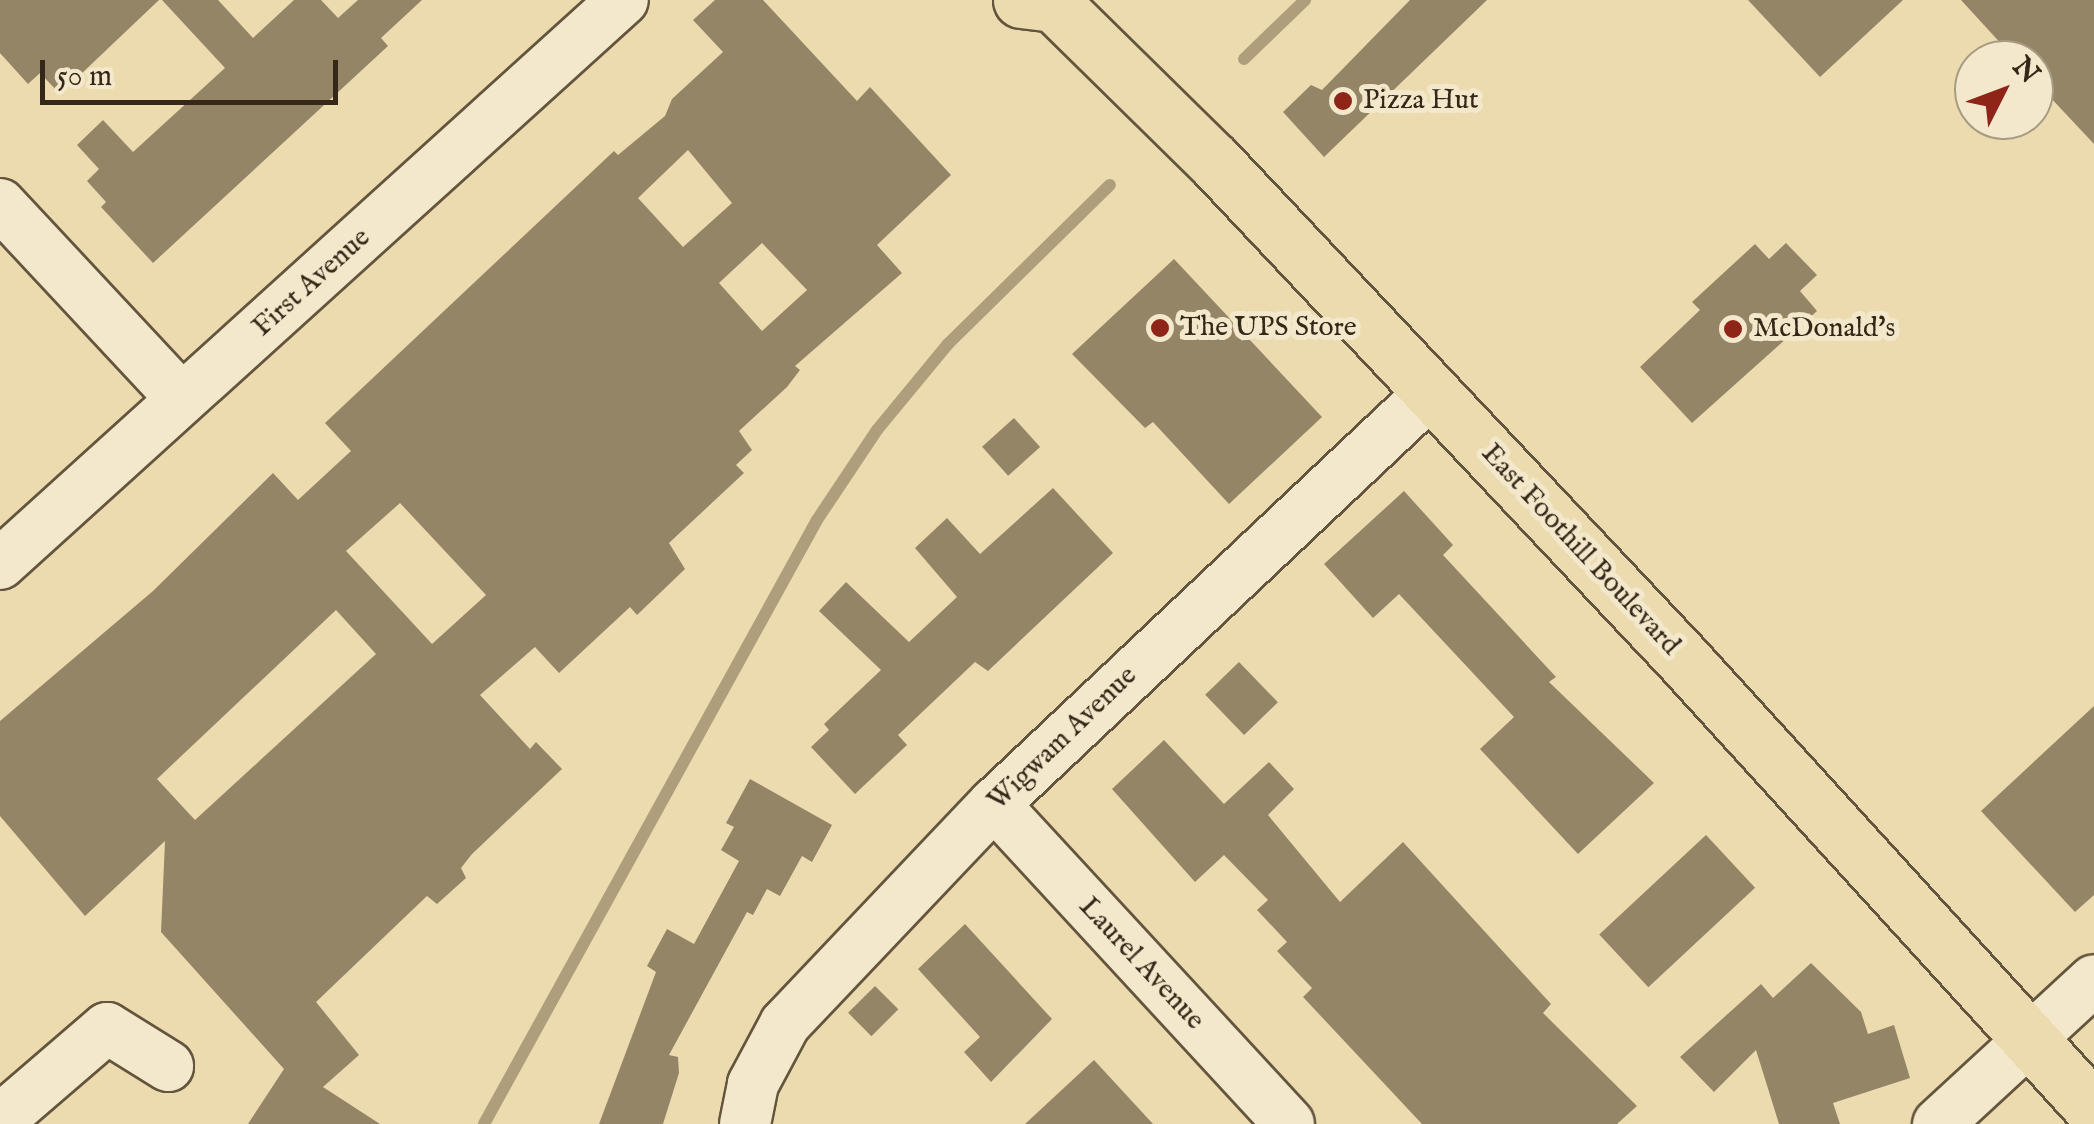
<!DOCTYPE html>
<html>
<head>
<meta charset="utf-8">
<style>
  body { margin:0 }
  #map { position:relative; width:2094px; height:1124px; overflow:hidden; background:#ecdbaf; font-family:"IM FELL English",serif }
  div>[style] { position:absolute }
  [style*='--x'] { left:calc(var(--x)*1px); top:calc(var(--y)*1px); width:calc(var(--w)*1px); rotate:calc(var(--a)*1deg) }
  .stream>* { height:12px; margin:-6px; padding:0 6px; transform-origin:6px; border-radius:6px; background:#ae9e7c }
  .building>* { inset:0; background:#958567; transform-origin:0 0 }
  .roads { filter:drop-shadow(2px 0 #64553e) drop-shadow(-2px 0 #64553e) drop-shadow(0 2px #64553e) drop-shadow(0 -2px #64553e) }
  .minor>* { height:50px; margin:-25px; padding:0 25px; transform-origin:25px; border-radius:25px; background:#f3e8cb }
  .major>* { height:55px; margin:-27.5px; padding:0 27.5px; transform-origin:27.5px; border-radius:27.5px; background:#ecdbaf }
  .dots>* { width:28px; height:28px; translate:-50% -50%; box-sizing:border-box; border:5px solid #f3e8cb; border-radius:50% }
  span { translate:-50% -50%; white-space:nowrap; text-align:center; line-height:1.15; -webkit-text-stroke:10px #f3e8cb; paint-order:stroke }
  .poi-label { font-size:28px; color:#362819 }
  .left { translate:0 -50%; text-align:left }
  .street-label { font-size:28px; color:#362819 }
  .north { position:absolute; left:1954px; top:40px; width:100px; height:100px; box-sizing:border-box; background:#f3e8cb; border:2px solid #a79b84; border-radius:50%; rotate:48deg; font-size:28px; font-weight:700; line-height:40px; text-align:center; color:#362819 }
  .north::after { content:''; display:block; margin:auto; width:35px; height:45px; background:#8f2418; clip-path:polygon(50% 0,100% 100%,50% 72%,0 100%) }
  .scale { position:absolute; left:40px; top:60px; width:298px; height:45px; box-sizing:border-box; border:5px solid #362819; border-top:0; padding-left:12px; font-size:30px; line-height:35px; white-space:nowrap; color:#362819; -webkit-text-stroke:8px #f3e8cb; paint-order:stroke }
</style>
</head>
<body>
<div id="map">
  <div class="stream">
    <div style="--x:1244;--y:59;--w:85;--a:-44"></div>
    <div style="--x:484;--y:1124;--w:690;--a:-61.13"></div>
    <div style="--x:817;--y:520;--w:108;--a:-56.3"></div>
    <div style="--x:877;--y:430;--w:112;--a:-50.5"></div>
    <div style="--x:948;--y:344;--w:227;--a:-44.5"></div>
  </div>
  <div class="building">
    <div style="clip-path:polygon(0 0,159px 0,60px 94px,40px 73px,28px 84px,0 53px)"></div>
    <div style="clip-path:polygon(162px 0,218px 0,253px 38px,294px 0,321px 0,338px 18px,358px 0,422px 0,381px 38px,388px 46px,153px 263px,101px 207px,106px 202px,87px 181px,99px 169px,77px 145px,103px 120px,133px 152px,225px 68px)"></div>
    <div style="clip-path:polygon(evenodd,715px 0,763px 0,857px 101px,870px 87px,951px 175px,877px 245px,902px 273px,795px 366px,800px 370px,787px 387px,739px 431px,752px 450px,736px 465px,744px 473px,669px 543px,685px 569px,637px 615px,630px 607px,559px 673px,535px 647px,480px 695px,530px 749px,536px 742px,562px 769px,472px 854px,461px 868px,466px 878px,437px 904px,427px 896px,316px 1002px,359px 1055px,323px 1087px,380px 1124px,248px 1124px,284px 1069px,161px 932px,165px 841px,85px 916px,0 816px,0 721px,153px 591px,273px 473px,298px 500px,351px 451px,325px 423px,614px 151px,618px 155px,665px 116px,672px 99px,723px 52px,693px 20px,715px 0,688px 150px,732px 203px,683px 247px,638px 198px,688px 150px,715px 0,762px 243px,807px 290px,762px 331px,719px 283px,762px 243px,715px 0,400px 503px,486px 595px,432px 644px,346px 551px,400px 503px,715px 0,336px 610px,376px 654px,195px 820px,157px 779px,336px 610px)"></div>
    <div style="clip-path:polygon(1410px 0,1487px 0,1324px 157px,1283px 112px,1311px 85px,1322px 90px)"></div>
    <div style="clip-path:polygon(1748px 0,1903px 0,1820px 77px)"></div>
    <div style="clip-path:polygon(1961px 0,2094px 0,2094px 144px,2034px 80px,2034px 60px,2016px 60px)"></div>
    <div style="clip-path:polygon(1786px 243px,1817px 275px,1800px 291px,1817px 311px,1692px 423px,1640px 367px,1700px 310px,1692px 302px,1755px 244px,1769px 259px)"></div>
    <div style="clip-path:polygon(1174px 259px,1322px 417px,1229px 504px,1153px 422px,1145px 428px,1072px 354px)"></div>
    <div style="left:1014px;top:418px;width:39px;height:43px;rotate:48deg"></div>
    <div style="clip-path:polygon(1053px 488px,1113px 553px,988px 671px,975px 662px,898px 735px,907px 745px,855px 794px,811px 747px,829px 730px,824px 724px,881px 670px,819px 611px,846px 582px,909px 642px,957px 597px,915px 548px,947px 518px,980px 554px)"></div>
    <div style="clip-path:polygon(1404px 491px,1453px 545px,1443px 555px,1556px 677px,1549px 682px,1654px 783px,1578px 854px,1480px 749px,1514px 717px,1399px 594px,1373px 618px,1324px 564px)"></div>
    <div style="left:1239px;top:662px;width:56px;height:47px;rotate:46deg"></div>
    <div style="clip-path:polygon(2094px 706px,2094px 895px,2075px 912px,1981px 811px)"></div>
    <div style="clip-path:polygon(1164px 740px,1224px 804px,1269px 762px,1294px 789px,1268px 815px,1340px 902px,1403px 842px,1551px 1004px,1543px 1013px,1637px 1106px,1617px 1124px,1422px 1124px,1303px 997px,1312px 988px,1277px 951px,1287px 942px,1257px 910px,1268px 900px,1224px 855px,1195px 882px,1112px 789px)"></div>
    <div style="clip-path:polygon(750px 779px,832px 825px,812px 862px,802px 856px,780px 896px,767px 889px,753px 915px,747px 912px,669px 1055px,678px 1057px,679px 1073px,663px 1124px,599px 1124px,656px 972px,647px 966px,667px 929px,694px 944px,739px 861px,721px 850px,734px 827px,726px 823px)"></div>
    <div style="left:1706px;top:835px;width:72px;height:146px;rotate:47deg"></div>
    <div style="clip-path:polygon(965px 924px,1052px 1019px,991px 1082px,964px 1052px,980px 1037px,918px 969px)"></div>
    <div style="clip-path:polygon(1811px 963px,1861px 1012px,1868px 1034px,1894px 1025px,1910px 1078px,1833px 1103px,1840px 1124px,1779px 1124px,1756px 1050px,1714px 1092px,1680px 1057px,1761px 984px,1773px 998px)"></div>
    <div style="left:875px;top:986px;width:33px;height:38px;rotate:45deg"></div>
    <div style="clip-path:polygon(1094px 1060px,1153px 1124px,1025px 1124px)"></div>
  </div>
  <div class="roads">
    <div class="minor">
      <div style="--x:0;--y:204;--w:265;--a:47"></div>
      <div style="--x:0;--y:564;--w:840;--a:-42.15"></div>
      <div style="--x:994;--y:804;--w:435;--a:47.3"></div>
      <div style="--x:0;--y:1120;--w:141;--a:-40.7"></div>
      <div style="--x:107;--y:1028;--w:72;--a:31.9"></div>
      <div style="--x:745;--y:1124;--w:41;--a:-78.7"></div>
      <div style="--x:753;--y:1084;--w:68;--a:-61.9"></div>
      <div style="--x:785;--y:1024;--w:303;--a:-46.5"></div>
      <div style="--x:994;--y:804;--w:601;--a:-43.31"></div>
      <div style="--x:1938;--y:1124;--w:212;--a:-42.7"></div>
    </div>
    <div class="major">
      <div style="--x:1021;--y:0;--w:33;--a:7"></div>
      <div style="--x:1054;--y:4;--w:224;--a:44.5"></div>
      <div style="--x:1214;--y:161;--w:683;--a:46.72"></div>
      <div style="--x:1682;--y:658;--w:612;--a:47.65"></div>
    </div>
  </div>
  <div class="dots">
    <div style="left:1343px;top:101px;background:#8f2418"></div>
    <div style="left:1160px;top:328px;background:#8f2418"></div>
    <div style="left:1733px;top:329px;background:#8f2418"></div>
  </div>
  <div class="poi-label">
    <span class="left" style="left:1363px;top:101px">Pizza Hut</span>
    <span class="left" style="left:1180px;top:328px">The UPS Store</span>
    <span class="left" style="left:1753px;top:329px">McDonald's</span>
  </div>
  <div class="street-label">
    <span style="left:312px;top:283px;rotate:-42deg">First Avenue</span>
    <span style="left:1580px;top:550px;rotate:47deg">East Foothill Boulevard</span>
    <span style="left:1063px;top:739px;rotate:-44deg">Wigwam Avenue</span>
    <span style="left:1141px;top:964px;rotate:47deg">Laurel Avenue</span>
  </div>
  <div class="north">N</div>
  <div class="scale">50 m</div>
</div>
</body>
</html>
